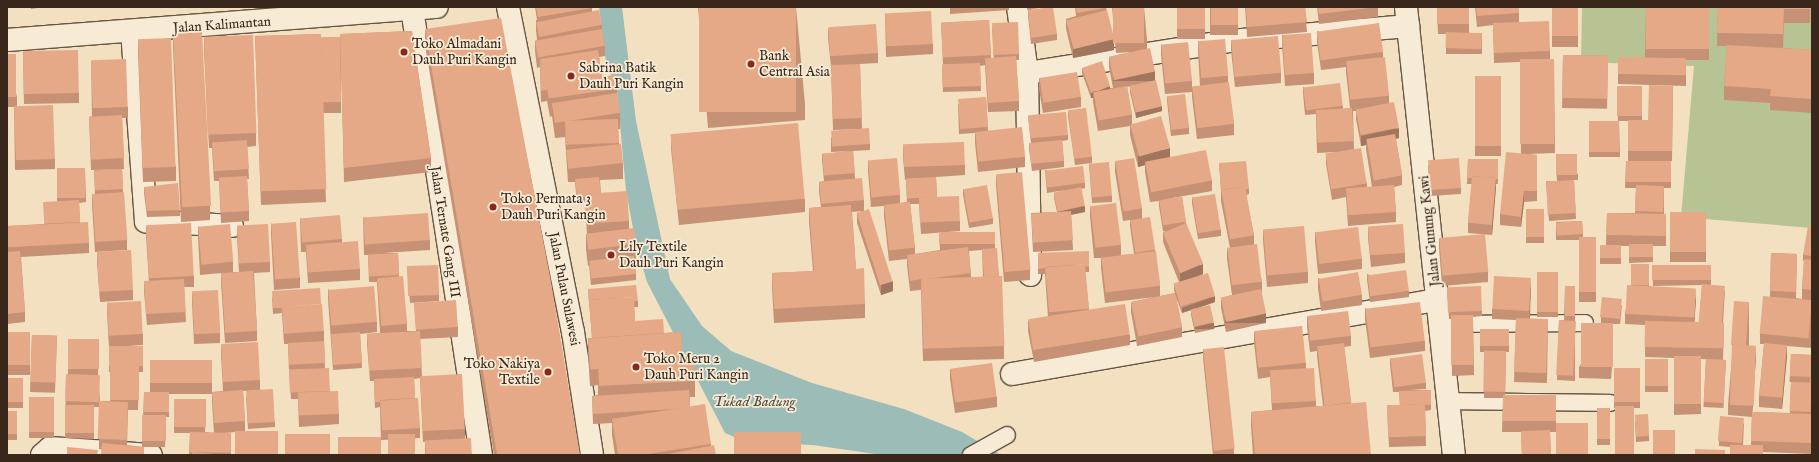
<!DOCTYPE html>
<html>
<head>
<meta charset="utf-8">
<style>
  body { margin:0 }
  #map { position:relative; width:1819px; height:462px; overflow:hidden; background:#f2e0c0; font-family:"IM FELL English",serif }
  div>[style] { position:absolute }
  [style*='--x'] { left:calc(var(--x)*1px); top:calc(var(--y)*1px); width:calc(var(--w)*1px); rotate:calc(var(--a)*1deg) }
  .green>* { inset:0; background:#b8c394 }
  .water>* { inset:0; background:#9cbcb7 }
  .roads { filter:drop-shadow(1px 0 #675544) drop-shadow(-1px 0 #675544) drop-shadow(0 1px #675544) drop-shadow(0 -1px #675544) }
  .lane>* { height:16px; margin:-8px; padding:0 8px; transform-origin:8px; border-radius:8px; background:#f7ebd6 }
  .street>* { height:22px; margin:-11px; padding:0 11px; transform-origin:11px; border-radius:11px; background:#f7ebd6 }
  .secondary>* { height:22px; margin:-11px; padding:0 11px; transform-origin:11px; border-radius:11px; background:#f7ebd6 }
  .wall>* { inset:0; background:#c69174; transform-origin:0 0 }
  .shaded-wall>* { inset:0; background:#a1765e; transform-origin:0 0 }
  .building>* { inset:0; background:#e6a987; transform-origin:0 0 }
  .dots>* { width:11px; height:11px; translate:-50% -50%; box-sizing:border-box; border:2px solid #f7ebd6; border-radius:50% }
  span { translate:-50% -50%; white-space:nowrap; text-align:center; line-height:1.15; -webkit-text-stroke:3.5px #f7ebd6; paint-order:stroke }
  .street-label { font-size:14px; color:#39271b }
  .poi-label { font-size:14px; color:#39271b }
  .left { translate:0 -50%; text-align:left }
  .right { translate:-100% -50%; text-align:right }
  .water-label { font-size:15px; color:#524c42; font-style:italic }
  .frame { position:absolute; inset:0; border:8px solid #39271b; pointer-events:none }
</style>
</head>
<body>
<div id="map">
  <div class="green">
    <div style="clip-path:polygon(1582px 7px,1812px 7px,1812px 228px,1681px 217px,1694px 66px,1581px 62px)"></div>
  </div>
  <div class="water">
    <div style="clip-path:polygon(599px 7px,622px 7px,636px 121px,670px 279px,702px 326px,731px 351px,812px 383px,904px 409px,962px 432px,1001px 455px,882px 455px,813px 445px,746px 442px,725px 433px,647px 282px,636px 244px,626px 191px,617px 91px,606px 62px)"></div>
  </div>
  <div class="roads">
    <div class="lane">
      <div style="--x:1452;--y:324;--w:133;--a:-0.4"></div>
      <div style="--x:1448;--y:401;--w:162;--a:0.7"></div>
      <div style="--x:971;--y:455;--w:41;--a:-29.1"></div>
    </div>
    <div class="street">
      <div style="--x:1018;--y:7;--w:67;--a:82.2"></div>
      <div style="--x:1027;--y:73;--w:202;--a:89.1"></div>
      <div style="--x:1406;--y:7;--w:451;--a:83.9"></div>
      <div style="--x:412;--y:9;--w:451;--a:81.2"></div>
      <div style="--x:132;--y:31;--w:191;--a:85.8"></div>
      <div style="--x:146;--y:221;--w:86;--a:3.3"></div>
      <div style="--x:1027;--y:73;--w:206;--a:-9"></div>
      <div style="--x:1230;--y:41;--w:179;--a:-4.8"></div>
      <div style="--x:1012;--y:374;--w:431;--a:-9.9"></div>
      <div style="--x:42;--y:455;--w:11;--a:-41"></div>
      <div style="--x:50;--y:448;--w:101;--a:4"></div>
    </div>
    <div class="secondary">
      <div style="--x:508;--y:7;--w:331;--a:78.7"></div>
      <div style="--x:573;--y:332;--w:124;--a:81.2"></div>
      <div style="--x:7;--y:40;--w:431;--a:-4.4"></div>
    </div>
  </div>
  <div class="wall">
    <div style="left:7px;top:7px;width:18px;height:1px"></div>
    <div style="clip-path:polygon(31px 7px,45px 7px,31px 9px)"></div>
    <div style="clip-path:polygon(535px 7px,592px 7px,592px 12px,602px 25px,602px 29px,605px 46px,605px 56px,599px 57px,602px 77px,617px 89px,617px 98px,620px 113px,620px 129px,618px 129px,619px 144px,623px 163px,623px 179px,600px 180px,601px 193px,629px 221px,629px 229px,636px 244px,636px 260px,634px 260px,636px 274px,636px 280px,591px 285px,589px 265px,588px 266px,586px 250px,586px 234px,587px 234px,585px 202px,577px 203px,575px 182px,568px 182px,565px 137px,555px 138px,552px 116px,550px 117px,547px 101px,541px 102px,540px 67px,537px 68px,535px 51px,535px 41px,537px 40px,536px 30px,536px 20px,537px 20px)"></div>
    <div style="clip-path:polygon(698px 7px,796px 7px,805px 104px,805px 120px,708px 128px)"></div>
    <div style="clip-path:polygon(950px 7px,1009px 7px,1009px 10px,950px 14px)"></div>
    <div style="clip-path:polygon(1027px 7px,1045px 7px,1027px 10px)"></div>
    <div style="clip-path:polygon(1075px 7px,1106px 7px,1114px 50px,1073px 58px,1066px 29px,1066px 19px,1076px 16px)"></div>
    <div style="clip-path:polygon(1112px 7px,1144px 7px,1147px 40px,1147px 49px,1162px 111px,1136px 118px,1130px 92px,1130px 87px,1144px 83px,1127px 87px,1132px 115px,1132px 124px,1170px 157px,1212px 180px,1212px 191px,1161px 200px,1182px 197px,1186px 223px,1203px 274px,1199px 276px,1215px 302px,1196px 309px,1214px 329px,1195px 333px,1191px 315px,1191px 310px,1182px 313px,1176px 297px,1182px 327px,1182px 337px,1137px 346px,1131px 312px,1131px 302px,1155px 297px,1105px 303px,1101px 268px,1101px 258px,1094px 258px,1090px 216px,1090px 206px,1121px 245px,1121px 255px,1134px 254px,1130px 226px,1130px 220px,1123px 221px,1115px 172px,1115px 161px,1142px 208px,1142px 218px,1155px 250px,1160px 286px,1160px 296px,1175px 293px,1174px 290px,1174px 284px,1179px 282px,1163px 242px,1163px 232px,1166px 231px,1163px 231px,1159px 206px,1159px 201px,1150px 202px,1145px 172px,1145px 165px,1138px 167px,1130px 135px,1130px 126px,1098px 131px,1093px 102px,1093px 98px,1091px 98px,1082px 73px,1082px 68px,1110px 88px,1113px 88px,1109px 67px,1109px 57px,1131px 52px,1116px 53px)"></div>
    <div style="left:1177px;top:7px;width:28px;height:32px"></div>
    <div style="left:1210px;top:7px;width:28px;height:28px"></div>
    <div style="clip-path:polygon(1245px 7px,1305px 7px,1307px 32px,1247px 37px)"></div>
    <div style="clip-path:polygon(1317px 7px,1378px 7px,1378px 17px,1319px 24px)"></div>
    <div style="clip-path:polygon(1437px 7px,1469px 7px,1469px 33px,1482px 33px,1482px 54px,1446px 54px,1446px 34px,1438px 34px)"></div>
    <div style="clip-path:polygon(1475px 7px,1519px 7px,1519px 22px,1550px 51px,1550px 59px,1554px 59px,1555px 153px,1528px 154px,1537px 155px,1537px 201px,1524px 202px,1521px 227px,1500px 225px,1500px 214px,1521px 154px,1520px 62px,1494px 63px,1493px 25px,1477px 27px)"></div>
    <div style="left:1552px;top:7px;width:26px;height:40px"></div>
    <div style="clip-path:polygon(1646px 7px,1709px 7px,1709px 60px,1686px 60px,1686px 86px,1618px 84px,1618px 74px,1645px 58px)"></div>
    <div style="clip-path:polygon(1718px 7px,1810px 7px,1810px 23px,1784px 23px,1783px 48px,1761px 47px,1812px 50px,1812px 113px,1770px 110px,1770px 103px,1724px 100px,1724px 86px,1727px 46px,1717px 46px)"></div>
    <div style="clip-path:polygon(1028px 10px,1057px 34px,1057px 40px,1031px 44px,1028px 16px)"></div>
    <div style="clip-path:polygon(885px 13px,933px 44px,933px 54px,886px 57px)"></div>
    <div style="clip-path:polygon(989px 20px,991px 58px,994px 58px,992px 28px,1019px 54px,1019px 60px,1016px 60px,1019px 101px,1019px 111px,988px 112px,985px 65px,980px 66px,981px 91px,943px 92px,942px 70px,943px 64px,941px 23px)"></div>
    <div style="clip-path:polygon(828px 28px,878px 53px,878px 63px,860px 64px,862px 129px,833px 130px,831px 67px,828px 38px)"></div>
    <div style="clip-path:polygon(425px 29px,580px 455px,494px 455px,425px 45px)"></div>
    <div style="clip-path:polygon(412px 31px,431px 158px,431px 172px,344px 182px,341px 58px,341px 113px,323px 113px,326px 202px,261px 205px,255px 36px,321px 34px,321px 38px,340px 37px,340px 34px)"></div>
    <div style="clip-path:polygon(evenodd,1317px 31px,1383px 52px,1383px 57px,1389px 96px,1389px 102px,1399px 138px,1396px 139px,1402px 175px,1402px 185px,1394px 187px,1396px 212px,1396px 222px,1348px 226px,1346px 197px,1332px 200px,1326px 164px,1326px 154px,1337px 152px,1317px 153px,1316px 114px,1305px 115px,1303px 93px,1303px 87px,1343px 106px,1343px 109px,1350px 108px,1346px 72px,1346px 67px,1321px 70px,1317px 42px,1317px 31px,1353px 111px,1356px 111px,1356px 119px,1361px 146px,1366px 145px,1366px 149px,1372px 187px,1367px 187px,1367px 184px,1354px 149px,1353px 111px)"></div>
    <div style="clip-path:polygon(173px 33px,210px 206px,210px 220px,181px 222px,173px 46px)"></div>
    <div style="clip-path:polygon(1282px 34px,1314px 73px,1314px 84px,1285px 86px,1282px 45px)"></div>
    <div style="clip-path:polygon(204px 37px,256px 133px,256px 146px,247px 147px,249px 179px,247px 179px,249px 211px,249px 221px,221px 223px,219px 181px,214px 181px,212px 148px,209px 148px,204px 51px)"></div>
    <div style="clip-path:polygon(138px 39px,176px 167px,176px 181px,143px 182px,138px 53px)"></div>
    <div style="clip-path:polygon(1231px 40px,1281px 73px,1281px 83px,1235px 87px,1231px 50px)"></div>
    <div style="clip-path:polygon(1198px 41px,1228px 76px,1228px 82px,1234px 124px,1234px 135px,1197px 139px,1192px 97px,1192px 92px,1165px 94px,1161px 55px,1161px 44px,1192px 81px,1192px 87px,1200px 86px,1198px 51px)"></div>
    <div style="clip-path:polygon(23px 52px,79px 93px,79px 103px,24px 104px)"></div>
    <div style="clip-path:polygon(7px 54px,17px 97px,17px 106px,55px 159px,55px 169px,15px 170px,14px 107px,7px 107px)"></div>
    <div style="left:1563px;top:55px;width:45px;height:53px;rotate:1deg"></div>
    <div style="clip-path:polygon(91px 61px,128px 107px,128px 118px,122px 118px,124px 169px,91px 170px,89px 117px,92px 116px)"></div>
    <div style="left:1475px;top:76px;width:26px;height:80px"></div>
    <div style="clip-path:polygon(1039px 78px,1081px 97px,1081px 107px,1043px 113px,1039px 89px)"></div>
    <div style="clip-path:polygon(1617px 86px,1642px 86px,1642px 120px,1648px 120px,1673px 86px,1672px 161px,1643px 161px,1671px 161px,1671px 188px,1664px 188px,1664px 214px,1666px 214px,1666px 246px,1653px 246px,1653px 262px,1629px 263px,1629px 246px,1621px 246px,1621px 264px,1600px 264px,1600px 245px,1606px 245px,1607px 213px,1635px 213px,1636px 188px,1625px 188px,1626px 161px,1628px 161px,1628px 121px,1619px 121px,1620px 157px,1589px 157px,1589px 121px,1618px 121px)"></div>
    <div style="clip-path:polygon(1167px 96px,1189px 128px,1189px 134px,1171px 136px,1167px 101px)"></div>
    <div style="clip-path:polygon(986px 97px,988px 131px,1025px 157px,1025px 167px,978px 172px,975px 143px,975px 133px,959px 134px,958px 104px)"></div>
    <div style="clip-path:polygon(1068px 111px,1092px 157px,1092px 163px,1075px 165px,1068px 116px)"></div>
    <div style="clip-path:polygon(1028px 116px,1068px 135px,1068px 140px,1062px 141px,1064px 161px,1064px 167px,1032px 171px,1029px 149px,1029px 144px,1031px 143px)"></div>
    <div style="clip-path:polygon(671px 135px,805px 199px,805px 212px,679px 225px,671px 149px)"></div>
    <div style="clip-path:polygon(831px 137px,870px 144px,870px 150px,853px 151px,855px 178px,864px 200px,864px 211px,893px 291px,881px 295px,857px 223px,857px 213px,863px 211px,852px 212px,856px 269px,865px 304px,865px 318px,774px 323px,772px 287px,772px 273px,813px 271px,809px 222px,809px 208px,821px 207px,819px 192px,819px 182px,824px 181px,822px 160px,822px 154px,852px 151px,831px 152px)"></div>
    <div style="clip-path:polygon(evenodd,903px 146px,965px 165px,965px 175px,936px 177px,937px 197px,960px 221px,960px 231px,921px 234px,919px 204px,910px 204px,915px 248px,915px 254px,940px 250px,939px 235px,995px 232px,995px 248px,999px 276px,1004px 346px,1004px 359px,923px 361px,921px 290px,910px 291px,907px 265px,907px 259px,889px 261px,884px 216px,884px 206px,871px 207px,868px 171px,868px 160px,900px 195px,900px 203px,907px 202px,906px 180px,905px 180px,903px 157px,903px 146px,982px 250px,983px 277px,971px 277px,969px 251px,982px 250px)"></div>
    <div style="clip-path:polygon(1468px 159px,1498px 159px,1498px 184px,1496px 184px,1492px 235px,1468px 233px,1468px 223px,1472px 184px,1467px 184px)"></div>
    <div style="clip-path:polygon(1556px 160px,1578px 174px,1578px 180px,1574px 180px,1576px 219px,1549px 221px,1546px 181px,1557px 181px)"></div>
    <div style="clip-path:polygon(1219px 163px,1249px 189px,1249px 194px,1246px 195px,1254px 235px,1254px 245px,1262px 282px,1262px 292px,1261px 292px,1266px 323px,1226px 332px,1221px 308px,1221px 298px,1232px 295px,1227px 259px,1227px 249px,1230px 248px,1221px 201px,1221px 190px)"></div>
    <div style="clip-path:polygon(1089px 164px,1112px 196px,1112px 202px,1092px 203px)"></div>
    <div style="clip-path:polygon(1428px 165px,1461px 188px,1461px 194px,1430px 196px)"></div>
    <div style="clip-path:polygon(57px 168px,85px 168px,86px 202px,79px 203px,80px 222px,89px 243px,89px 253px,21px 257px,25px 312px,25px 322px,7px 324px,7px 226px,44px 224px,57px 201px)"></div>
    <div style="clip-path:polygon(122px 169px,123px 192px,127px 240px,127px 250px,95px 252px,92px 205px,92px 194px,95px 194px,94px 170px)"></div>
    <div style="clip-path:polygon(1045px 170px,1085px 183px,1085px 188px,1081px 189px,1085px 212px,1071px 215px,1073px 250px,1033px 252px,1031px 213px,1057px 212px,1054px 198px,1054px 193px,1066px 190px,1047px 193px)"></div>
    <div style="clip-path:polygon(996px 174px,1030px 270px,1030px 280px,1004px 282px,996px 185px)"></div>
    <div style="clip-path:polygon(144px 187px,180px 210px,180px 216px,147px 217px,144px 193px)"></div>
    <div style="clip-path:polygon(963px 189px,993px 218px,993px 224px,969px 228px,963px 195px)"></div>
    <div style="clip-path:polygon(1192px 197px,1221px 230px,1221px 236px,1198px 239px,1192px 203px)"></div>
    <div style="left:1526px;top:209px;width:18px;height:34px"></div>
    <div style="left:1670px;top:212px;width:36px;height:50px"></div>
    <div style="clip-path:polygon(363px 217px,430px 240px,430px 250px,383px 253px,398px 253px,399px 276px,407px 324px,407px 331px,416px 331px,414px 303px,458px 327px,458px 337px,420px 339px,422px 377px,465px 429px,465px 438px,472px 455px,425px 455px,425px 442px,423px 442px,420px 378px,414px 379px,415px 398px,420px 428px,420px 438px,381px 440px,380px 407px,375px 408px,374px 381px,370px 381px,367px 344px,367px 334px,380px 333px,377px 282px,369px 282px,368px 255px,364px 255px)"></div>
    <div style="clip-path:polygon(300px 218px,342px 239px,342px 243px,360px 269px,360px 280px,308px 283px,306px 252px,301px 252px)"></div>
    <div style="clip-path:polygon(1582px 221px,1583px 237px,1596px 237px,1596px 302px,1579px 302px,1579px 240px,1556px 240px,1556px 222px)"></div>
    <div style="clip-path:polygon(271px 223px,300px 278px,300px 288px,274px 290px,271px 234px)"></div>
    <div style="clip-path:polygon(146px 226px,194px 276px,194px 287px,184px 287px,186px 322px,147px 325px,144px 292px,144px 282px,149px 282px,146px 236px)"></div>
    <div style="clip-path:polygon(198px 226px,233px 262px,233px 272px,239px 272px,237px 236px,237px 226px,270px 262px,270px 272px,254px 273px,257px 331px,257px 341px,225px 343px,221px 283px,221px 273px,200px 275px,198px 237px)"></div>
    <div style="clip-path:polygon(1368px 227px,1405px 253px,1405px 263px,1371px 267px,1368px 238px)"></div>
    <div style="clip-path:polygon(1812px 227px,1812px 348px,1787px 346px,1787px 356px,1782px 409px,1759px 407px,1759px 396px,1764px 344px,1760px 344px,1760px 334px,1770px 297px,1771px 253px,1797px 254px,1796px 298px,1802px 299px,1802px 289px,1804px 261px,1803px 261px,1803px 255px)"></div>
    <div style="clip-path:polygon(1263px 230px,1308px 272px,1308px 283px,1267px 287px,1263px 240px)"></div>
    <div style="clip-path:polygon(1315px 232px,1362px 259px,1362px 269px,1318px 274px,1315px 242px)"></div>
    <div style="clip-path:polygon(1439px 238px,1488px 272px,1488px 282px,1442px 286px,1439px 248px)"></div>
    <div style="clip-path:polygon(97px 253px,133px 290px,133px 300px,100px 302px,97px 263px)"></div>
    <div style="clip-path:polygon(1038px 259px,1089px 266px,1089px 272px,1085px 272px,1089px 310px,1130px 335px,1130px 345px,1034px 362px,1028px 331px,1028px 321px,1048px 317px,1045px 274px,1038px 274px)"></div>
    <div style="clip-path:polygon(1649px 264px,1649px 286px,1696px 299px,1694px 322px,1699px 323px,1702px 285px,1653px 286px,1652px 266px,1711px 265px,1711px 285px,1725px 291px,1723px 323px,1724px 323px,1723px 360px,1701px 359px,1701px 414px,1674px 415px,1674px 358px,1645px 357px,1645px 325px,1625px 324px,1625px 314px,1631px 285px)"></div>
    <div style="clip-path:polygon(407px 267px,439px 295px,439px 301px,410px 303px)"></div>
    <div style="left:1537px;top:272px;width:21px;height:45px"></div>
    <div style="clip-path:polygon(1367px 274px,1409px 291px,1409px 297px,1370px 302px,1367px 280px)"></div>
    <div style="clip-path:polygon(1318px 278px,1362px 295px,1362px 305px,1321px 311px,1318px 288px)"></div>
    <div style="clip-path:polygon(1565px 286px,1575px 286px,1575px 381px,1557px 380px,1559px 320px,1564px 320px)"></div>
    <div style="clip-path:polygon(1531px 288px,1530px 319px,1548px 319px,1547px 383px,1514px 382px,1516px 320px,1492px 319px,1492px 309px)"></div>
    <div style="clip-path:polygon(328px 289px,377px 322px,377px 332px,360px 334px,362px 368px,333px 370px,328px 299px)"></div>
    <div style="clip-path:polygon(588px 289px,638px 301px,638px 307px,634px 307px,635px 321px,664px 333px,681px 332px,683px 364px,695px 381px,695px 397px,690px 397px,690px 407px,711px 444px,711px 446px,716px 455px,615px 455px,612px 435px,612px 423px,593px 424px,592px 396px,598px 395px,598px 385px,590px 386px,588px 354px,588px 338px,592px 338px)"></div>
    <div style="clip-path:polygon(1447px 289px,1482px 311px,1482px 316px,1473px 317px,1474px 375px,1452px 376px,1451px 319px,1449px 319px)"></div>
    <div style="clip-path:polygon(192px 292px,220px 333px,220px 343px,194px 344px,192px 302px)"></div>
    <div style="clip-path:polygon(272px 297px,324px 331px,324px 341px,325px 369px,330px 391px,339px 414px,339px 424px,299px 427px,298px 399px,291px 399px,289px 371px,288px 344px,284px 344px,282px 313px,273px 314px)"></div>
    <div style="clip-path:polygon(1749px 302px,1749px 346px,1756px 356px,1752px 412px,1790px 413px,1791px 382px,1812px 383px,1812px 454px,1763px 452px,1730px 447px,1719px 446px,1719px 441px,1744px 423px,1743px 445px,1751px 445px,1752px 413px,1752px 417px,1728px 415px,1728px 405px,1733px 345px)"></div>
    <div style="clip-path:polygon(107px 303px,143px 334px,143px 345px,127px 346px,143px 346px,143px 372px,139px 372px,138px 410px,128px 410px,127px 445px,142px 447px,144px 392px,150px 392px,150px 360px,212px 360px,212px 394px,169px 394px,169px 417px,166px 417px,165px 447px,142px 447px,144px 455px,99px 449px,99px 407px,94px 407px,94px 439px,65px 438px,66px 374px,68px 374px,68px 339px,99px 339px,98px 374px,100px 401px,110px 401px,110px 372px,109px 372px,109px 347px,107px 313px)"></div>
    <div style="clip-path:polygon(1622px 305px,1620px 324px,1613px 324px,1611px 379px,1579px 378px,1579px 367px,1608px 323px,1601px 323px,1601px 317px)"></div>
    <div style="clip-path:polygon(1365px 308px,1425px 341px,1425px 351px,1370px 358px,1365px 319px)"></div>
    <div style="clip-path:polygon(1307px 317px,1351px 336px,1351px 346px,1344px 347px,1351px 403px,1371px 455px,1253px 455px,1251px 426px,1251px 412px,1272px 410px,1270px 377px,1258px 379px,1254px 342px,1254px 332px,1306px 363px,1306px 369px,1316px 401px,1316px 406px,1323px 406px,1317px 356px,1317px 351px,1310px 352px,1307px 327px)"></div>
    <div style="left:1480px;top:329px;width:29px;height:23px"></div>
    <div style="left:7px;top:332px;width:23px;height:43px"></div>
    <div style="left:32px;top:335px;width:25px;height:57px;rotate:2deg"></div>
    <div style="clip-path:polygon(221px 345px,260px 380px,260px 390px,275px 422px,275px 427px,248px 429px,246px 397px,252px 391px,243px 391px,245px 421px,245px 431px,225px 433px,231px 433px,231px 455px,189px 455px,190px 433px,174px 433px,174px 399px,206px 399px,205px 432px,214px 433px,212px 402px,212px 392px,223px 391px,221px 355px)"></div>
    <div style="clip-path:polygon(1203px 348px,1234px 449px,1234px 455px,1213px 455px,1203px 358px)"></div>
    <div style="clip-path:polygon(1506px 351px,1505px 395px,1556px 395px,1556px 432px,1550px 432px,1551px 455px,1522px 455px,1521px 432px,1502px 432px,1503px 398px,1484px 398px,1484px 352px)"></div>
    <div style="left:1791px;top:354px;width:21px;height:28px;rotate:3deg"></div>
    <div style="clip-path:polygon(1390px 358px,1426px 383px,1426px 389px,1409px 390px,1431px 390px,1431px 410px,1425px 411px,1426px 446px,1389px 447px,1387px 405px,1400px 405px,1399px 392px,1393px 392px,1390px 364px)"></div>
    <div style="left:1645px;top:359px;width:23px;height:33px"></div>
    <div style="left:1706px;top:359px;width:20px;height:48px;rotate:3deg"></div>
    <div style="left:1614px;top:368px;width:26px;height:40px"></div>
    <div style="clip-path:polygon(950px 369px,997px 397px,997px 407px,955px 413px,950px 379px)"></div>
    <div style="left:7px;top:378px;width:16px;height:30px"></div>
    <div style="left:29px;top:397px;width:25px;height:41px"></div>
    <div style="left:1597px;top:408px;width:13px;height:37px"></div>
    <div style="left:7px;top:411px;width:10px;height:29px"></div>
    <div style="clip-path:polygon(1635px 420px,1649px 436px,1649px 441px,1636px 442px)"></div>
    <div style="clip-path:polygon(734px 432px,802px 455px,734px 455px)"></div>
  </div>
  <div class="shaded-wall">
    <div style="clip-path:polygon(1114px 39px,1114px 50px,1073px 58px,1073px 48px)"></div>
    <div style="left:1155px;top:71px;width:10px;height:42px;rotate:90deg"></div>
    <div style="clip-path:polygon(1110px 86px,1110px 92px,1093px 92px)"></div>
    <div style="clip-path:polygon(1093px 92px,1093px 98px,1091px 98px,1091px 93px)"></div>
    <div style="clip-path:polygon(1162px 106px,1162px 111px,1136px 118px,1136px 112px)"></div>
    <div style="clip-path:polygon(1399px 128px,1399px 138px,1367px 145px,1366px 139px,1366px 145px,1361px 146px,1361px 136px)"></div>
    <div style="clip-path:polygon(1170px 148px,1170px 158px,1145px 162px,1145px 165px,1138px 167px,1138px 156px)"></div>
    <div style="clip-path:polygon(1496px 178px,1496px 188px,1492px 235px,1492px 224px)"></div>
    <div style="clip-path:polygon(1524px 191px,1524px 202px,1521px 227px,1521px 217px)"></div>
    <div style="clip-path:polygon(1085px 206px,1085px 212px,1058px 217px,1058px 212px)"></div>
    <div style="clip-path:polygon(1203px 264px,1203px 274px,1180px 284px,1180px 273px)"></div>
    <div style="clip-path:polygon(1531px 278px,1531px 288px,1529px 321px,1529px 310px)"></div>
    <div style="clip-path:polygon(893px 281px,893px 291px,881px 295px,881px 285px)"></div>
    <div style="clip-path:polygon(1696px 289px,1696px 299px,1694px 328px,1694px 318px)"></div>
    <div style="clip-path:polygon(1215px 296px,1215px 302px,1182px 313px,1182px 308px)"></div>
    <div style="left:1266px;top:313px;width:10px;height:41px;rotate:90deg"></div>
    <div style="left:1214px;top:323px;width:6px;height:19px;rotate:90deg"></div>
    <div style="clip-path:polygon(1613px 323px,1613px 334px,1611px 379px,1611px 369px)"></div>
    <div style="clip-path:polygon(1787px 345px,1787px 356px,1782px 409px,1782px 399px)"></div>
    <div style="clip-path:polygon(1756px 346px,1756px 356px,1752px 417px,1752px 406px)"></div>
  </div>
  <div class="building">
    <div style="clip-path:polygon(536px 7px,592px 7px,592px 8px,538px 17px)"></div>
    <div style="left:699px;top:7px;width:97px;height:105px"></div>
    <div style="clip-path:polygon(1051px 7px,1053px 7px,1057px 34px,1031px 38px,1028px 10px)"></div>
    <div style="clip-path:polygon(1076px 7px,1106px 7px,1106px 8px,1077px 13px)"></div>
    <div style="left:1113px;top:7px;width:31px;height:36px"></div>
    <div style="left:1177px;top:7px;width:28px;height:22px"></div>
    <div style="left:1211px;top:7px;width:27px;height:18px"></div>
    <div style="clip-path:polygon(1246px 7px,1305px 7px,1307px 22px,1247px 27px)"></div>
    <div style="clip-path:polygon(1318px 7px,1378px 7px,1319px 14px)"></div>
    <div style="left:1437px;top:7px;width:32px;height:17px"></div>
    <div style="clip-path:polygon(1476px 7px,1519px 7px,1519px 13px,1477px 16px)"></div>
    <div style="left:1552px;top:7px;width:26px;height:29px"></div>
    <div style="left:1646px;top:7px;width:63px;height:42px"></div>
    <div style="clip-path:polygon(1718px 7px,1810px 7px,1810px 9px,1784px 9px,1783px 34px,1717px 33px)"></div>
    <div style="left:599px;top:10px;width:15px;height:64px;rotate:79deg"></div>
    <div style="left:1107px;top:10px;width:30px;height:42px;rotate:76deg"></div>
    <div style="left:931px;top:11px;width:33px;height:46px;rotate:87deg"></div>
    <div style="clip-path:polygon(501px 18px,551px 282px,580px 455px,497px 455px,425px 29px)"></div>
    <div style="left:989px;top:20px;width:35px;height:48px;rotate:87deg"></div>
    <div style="left:1549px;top:21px;width:30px;height:56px;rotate:88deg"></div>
    <div style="left:1018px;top:22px;width:32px;height:26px;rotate:88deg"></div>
    <div style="left:1379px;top:23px;width:29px;height:63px;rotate:82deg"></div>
    <div style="left:876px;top:24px;width:29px;height:48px;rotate:86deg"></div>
    <div style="left:602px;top:29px;width:17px;height:68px;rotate:80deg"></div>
    <div style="clip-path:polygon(412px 31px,431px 158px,344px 168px,340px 34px)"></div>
    <div style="left:202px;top:32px;width:174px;height:29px;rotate:87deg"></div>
    <div style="left:1446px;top:32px;width:36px;height:16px;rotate:2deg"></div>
    <div style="left:1311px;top:33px;width:40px;height:29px;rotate:86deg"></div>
    <div style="left:321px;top:34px;width:155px;height:66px;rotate:88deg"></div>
    <div style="left:253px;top:35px;width:98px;height:49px;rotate:88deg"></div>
    <div style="left:1278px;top:36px;width:37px;height:47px;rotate:85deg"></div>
    <div style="left:340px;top:37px;width:65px;height:19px;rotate:89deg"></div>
    <div style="left:171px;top:38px;width:129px;height:33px;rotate:88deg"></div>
    <div style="left:1225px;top:39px;width:37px;height:27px;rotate:85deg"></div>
    <div style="left:1188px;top:42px;width:39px;height:27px;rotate:84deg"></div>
    <div style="clip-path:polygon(1727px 45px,1812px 50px,1812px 99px,1770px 96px,1771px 89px,1724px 86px)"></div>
    <div style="left:1150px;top:48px;width:24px;height:42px;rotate:78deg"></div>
    <div style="left:78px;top:50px;width:43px;height:55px;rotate:89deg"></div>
    <div style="clip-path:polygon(598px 50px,602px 77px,547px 86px,547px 90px,541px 91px,540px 59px)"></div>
    <div style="left:7px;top:54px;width:9px;height:43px"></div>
    <div style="left:1563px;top:55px;width:45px;height:43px;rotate:1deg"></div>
    <div style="left:1016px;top:56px;width:45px;height:31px;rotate:86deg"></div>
    <div style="left:1385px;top:57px;width:39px;height:39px;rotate:84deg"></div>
    <div style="left:1618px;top:57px;width:68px;height:17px;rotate:1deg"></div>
    <div style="left:126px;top:59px;width:48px;height:35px;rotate:88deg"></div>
    <div style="left:1520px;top:59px;width:34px;height:85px"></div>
    <div style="clip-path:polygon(1102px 61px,1110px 86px,1098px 91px,1093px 91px,1093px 92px,1091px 93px,1082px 68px)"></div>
    <div style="left:980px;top:63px;width:23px;height:38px;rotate:88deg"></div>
    <div style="left:860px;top:64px;width:54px;height:29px;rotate:88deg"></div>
    <div style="left:1077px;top:72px;width:25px;height:38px;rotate:81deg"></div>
    <div style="left:615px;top:75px;width:14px;height:69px;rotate:82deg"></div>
    <div style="left:1475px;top:76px;width:26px;height:70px"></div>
    <div style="left:1156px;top:80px;width:27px;height:27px;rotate:77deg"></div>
    <div style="left:1229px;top:82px;width:42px;height:37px;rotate:83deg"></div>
    <div style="left:1340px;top:83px;width:23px;height:37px;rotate:83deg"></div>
    <div style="clip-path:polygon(1649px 85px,1673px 86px,1672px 151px,1628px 151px,1628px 120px,1648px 120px)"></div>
    <div style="left:1127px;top:86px;width:29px;height:34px;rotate:80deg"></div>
    <div style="left:1617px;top:86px;width:25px;height:30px"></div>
    <div style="left:617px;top:93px;width:20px;height:66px;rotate:81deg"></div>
    <div style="left:1185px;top:94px;width:34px;height:18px;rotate:83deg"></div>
    <div style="left:986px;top:97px;width:30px;height:28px;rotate:86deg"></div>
    <div style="left:1394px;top:102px;width:26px;height:39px;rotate:79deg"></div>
    <div style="left:53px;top:105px;width:54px;height:39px;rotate:88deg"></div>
    <div style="left:1086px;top:108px;width:49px;height:18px;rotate:83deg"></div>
    <div style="left:1352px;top:108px;width:33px;height:36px;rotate:87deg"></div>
    <div style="left:1066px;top:112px;width:23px;height:38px;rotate:85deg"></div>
    <div style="left:122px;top:115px;width:43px;height:33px;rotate:87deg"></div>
    <div style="left:1161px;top:116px;width:33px;height:32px;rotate:74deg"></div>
    <div style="left:618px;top:119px;width:24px;height:53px;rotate:88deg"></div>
    <div style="left:1589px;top:121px;width:30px;height:31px"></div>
    <div style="left:798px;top:123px;width:76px;height:128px;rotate:85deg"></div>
    <div style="left:1022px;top:127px;width:30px;height:47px;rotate:84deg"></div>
    <div style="left:869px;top:128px;width:16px;height:38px;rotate:86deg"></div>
    <div style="left:1395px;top:134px;width:42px;height:29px;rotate:80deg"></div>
    <div style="left:247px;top:140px;width:29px;height:35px;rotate:86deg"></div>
    <div style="left:1062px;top:140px;width:21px;height:33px;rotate:85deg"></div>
    <div style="left:964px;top:142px;width:23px;height:61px;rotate:88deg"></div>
    <div style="left:621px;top:144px;width:19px;height:55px;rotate:84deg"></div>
    <div style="left:1361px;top:148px;width:36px;height:36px;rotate:81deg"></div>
    <div style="left:1206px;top:150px;width:31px;height:62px;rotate:79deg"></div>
    <div style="left:853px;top:151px;width:22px;height:31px;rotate:85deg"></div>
    <div style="clip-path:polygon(1506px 152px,1537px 155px,1537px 191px,1524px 191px,1521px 217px,1500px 214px)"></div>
    <div style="left:1556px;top:154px;width:21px;height:21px"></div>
    <div style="left:897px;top:158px;width:37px;height:29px;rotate:85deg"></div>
    <div style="left:1134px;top:158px;width:51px;height:19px;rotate:81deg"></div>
    <div style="left:1459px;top:158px;width:30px;height:31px;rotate:86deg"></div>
    <div style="clip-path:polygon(1468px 159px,1498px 159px,1498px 179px,1496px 179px,1496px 178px,1472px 176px,1472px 178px,1467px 178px)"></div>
    <div style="clip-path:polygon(1246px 161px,1249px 189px,1245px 189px,1245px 186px,1221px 190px,1219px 163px)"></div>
    <div style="left:1626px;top:161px;width:45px;height:21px"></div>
    <div style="left:1109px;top:162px;width:34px;height:20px;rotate:85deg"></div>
    <div style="left:1083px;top:166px;width:17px;height:38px;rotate:83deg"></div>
    <div style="left:57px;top:168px;width:28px;height:30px"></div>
    <div style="left:122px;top:169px;width:20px;height:28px;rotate:87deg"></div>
    <div style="left:1022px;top:172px;width:98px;height:26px;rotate:85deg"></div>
    <div style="left:247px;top:176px;width:35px;height:28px;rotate:87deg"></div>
    <div style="left:1472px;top:176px;width:24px;height:47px;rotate:5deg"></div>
    <div style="clip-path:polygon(599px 177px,601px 193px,585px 194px,585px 197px,577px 197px,575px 179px)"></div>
    <div style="left:936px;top:177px;width:20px;height:30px;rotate:87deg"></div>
    <div style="left:862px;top:178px;width:22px;height:43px;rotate:85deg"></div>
    <div style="left:1574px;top:180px;width:33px;height:28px;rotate:87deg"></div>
    <div style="clip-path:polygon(178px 183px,180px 210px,147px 211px,144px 187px)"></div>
    <div style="left:987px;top:185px;width:34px;height:24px;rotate:80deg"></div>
    <div style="left:1394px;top:185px;width:27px;height:48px;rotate:86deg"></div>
    <div style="left:1636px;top:185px;width:28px;height:26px;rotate:2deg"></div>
    <div style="left:1245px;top:186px;width:50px;height:24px;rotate:80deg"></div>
    <div style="left:1081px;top:187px;width:19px;height:28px;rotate:78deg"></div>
    <div style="left:627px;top:191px;width:30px;height:42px;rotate:86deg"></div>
    <div style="left:124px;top:192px;width:48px;height:32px;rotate:86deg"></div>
    <div style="left:1215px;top:194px;width:36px;height:23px;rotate:81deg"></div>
    <div style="left:959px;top:196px;width:25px;height:40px;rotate:88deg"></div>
    <div style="left:1182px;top:197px;width:25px;height:23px;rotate:81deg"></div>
    <div style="left:79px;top:200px;width:22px;height:36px;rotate:87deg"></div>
    <div style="left:910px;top:202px;width:46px;height:26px;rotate:84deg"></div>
    <div style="left:1116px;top:203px;width:42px;height:26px;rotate:83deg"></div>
    <div style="clip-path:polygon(851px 205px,856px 269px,864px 268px,865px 304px,774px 309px,772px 273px,814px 271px,809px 208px)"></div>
    <div style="left:869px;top:209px;width:76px;height:13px;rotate:72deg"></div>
    <div style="left:1526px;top:209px;width:18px;height:28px"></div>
    <div style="left:1071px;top:211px;width:29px;height:40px;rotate:86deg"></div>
    <div style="left:1670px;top:212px;width:36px;height:40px"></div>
    <div style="left:428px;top:213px;width:27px;height:65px;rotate:86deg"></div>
    <div style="left:1607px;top:213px;width:59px;height:22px;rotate:1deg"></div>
    <div style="left:340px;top:215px;width:24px;height:40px;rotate:85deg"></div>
    <div style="left:1150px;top:217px;width:33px;height:20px;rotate:81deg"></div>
    <div style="left:1582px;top:221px;width:13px;height:26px;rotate:86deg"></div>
    <div style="left:88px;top:222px;width:21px;height:81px;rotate:87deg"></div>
    <div style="left:296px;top:222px;width:56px;height:25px;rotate:86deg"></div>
    <div style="left:191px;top:223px;width:53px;height:45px;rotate:87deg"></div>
    <div style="left:1186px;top:223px;width:44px;height:25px;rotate:67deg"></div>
    <div style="left:230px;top:224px;width:38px;height:32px;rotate:85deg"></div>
    <div style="left:268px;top:224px;width:38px;height:31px;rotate:87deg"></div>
    <div style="left:1403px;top:224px;width:29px;height:35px;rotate:86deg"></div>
    <div style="left:1304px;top:226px;width:46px;height:41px;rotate:85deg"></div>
    <div style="clip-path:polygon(1808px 226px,1812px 227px,1812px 256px,1803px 255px)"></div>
    <div style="left:1358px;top:227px;width:32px;height:43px;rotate:83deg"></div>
    <div style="left:634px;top:228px;width:16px;height:48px;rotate:83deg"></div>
    <div style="left:995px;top:232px;width:12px;height:56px;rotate:90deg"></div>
    <div style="left:1485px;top:234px;width:38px;height:46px;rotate:85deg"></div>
    <div style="left:1579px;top:237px;width:17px;height:55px"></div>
    <div style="left:358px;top:241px;width:28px;height:52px;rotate:86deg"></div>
    <div style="left:1257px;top:244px;width:38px;height:30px;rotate:83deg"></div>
    <div style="left:1629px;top:244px;width:24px;height:13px"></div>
    <div style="left:1600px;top:245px;width:21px;height:13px"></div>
    <div style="clip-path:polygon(968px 247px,971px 273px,927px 279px,921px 279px,910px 281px,907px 255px)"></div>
    <div style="left:997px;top:248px;width:28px;height:15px;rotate:86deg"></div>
    <div style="left:131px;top:250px;width:40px;height:34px;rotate:87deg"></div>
    <div style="clip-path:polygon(20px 251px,25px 312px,7px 314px,7px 252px)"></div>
    <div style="clip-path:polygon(1089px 251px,1089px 266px,1085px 267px,1085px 264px,1045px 267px,1045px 268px,1038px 269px,1038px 253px)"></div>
    <div style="left:1156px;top:251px;width:35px;height:55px;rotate:83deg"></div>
    <div style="left:398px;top:253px;width:22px;height:30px;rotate:87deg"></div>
    <div style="left:1771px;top:253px;width:26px;height:38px;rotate:2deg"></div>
    <div style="left:634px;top:256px;width:18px;height:45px;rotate:84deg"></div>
    <div style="clip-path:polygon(1804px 259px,1812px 260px,1812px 290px,1802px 289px)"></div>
    <div style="left:1085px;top:264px;width:45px;height:40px;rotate:85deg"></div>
    <div style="left:1649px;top:264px;width:21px;height:18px;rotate:90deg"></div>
    <div style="left:438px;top:265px;width:30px;height:31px;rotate:88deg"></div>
    <div style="left:1711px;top:265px;width:15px;height:59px;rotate:90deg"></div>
    <div style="left:1406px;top:270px;width:21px;height:39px;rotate:82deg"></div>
    <div style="left:253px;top:271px;width:60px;height:32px;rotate:86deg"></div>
    <div style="left:1358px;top:272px;width:23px;height:40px;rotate:80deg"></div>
    <div style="left:1537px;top:272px;width:21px;height:40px"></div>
    <div style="left:1208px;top:273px;width:24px;height:36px;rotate:73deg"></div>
    <div style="left:403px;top:276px;width:48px;height:26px;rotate:85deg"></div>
    <div style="left:1002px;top:276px;width:70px;height:81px;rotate:88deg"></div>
    <div style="left:1494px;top:276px;width:37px;height:33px;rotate:3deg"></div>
    <div style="left:184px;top:279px;width:33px;height:40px;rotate:87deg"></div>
    <div style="left:1702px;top:284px;width:23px;height:38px;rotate:5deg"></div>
    <div style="clip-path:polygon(636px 285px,638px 301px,634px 301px,634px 297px,589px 300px,589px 305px,588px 289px)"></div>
    <div style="left:1627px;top:285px;width:69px;height:29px;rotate:3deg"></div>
    <div style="left:374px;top:286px;width:36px;height:46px;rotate:85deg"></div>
    <div style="left:1481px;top:286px;width:25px;height:34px;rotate:88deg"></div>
    <div style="left:1565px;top:286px;width:10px;height:30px"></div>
    <div style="clip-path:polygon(320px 288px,321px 304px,282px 307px,282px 308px,273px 308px,272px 291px)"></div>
    <div style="left:1261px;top:289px;width:25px;height:41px;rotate:78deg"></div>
    <div style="left:218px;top:290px;width:43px;height:26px;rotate:87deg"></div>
    <div style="left:1175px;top:293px;width:35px;height:45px;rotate:78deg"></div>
    <div style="left:1763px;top:296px;width:49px;height:38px;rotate:5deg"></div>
    <div style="clip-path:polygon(634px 297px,635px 321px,663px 319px,664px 333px,592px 338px,589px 300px)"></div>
    <div style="left:1602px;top:297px;width:20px;height:20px;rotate:6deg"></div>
    <div style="left:456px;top:300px;width:27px;height:42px;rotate:86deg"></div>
    <div style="left:141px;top:301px;width:33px;height:34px;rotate:87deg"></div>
    <div style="left:1734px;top:301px;width:15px;height:44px;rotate:4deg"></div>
    <div style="left:1420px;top:302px;width:39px;height:55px;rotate:83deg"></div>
    <div style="left:322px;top:304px;width:27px;height:40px;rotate:86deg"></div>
    <div style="left:1125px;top:304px;width:31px;height:98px;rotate:81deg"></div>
    <div style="left:1210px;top:305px;width:18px;height:20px;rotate:77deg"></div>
    <div style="left:1348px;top:311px;width:25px;height:41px;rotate:83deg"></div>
    <div style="left:1451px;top:315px;width:22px;height:50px"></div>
    <div style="left:1516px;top:318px;width:32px;height:54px;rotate:2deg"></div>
    <div style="left:1559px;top:320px;width:17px;height:55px;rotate:3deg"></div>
    <div style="left:1645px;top:321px;width:79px;height:26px;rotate:1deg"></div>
    <div style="left:1581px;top:323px;width:32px;height:44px"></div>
    <div style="left:1302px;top:326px;width:37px;height:48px;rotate:84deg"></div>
    <div style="left:1480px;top:329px;width:29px;height:17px"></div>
    <div style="left:420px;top:331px;width:37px;height:53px;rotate:87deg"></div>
    <div style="left:7px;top:332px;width:23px;height:33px"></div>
    <div style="left:360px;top:332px;width:31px;height:29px;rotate:86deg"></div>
    <div style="left:681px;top:332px;width:31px;height:93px;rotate:86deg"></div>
    <div style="left:32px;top:335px;width:25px;height:47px;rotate:2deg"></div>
    <div style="left:68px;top:339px;width:31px;height:30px"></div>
    <div style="left:324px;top:341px;width:22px;height:36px;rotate:87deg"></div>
    <div style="left:258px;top:342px;width:38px;height:37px;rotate:87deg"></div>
    <div style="left:1344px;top:343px;width:60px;height:27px;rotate:83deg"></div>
    <div style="left:1764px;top:343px;width:23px;height:53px;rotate:5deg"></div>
    <div style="left:1732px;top:345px;width:24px;height:60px;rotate:2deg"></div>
    <div style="clip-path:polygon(109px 346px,143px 346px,143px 366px,139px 366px,139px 365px,110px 365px,110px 366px,109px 366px)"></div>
    <div style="left:1224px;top:347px;width:102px;height:21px;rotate:84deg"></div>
    <div style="left:1506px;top:351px;width:41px;height:22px;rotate:91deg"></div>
    <div style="left:1422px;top:354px;width:29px;height:32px;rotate:82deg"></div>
    <div style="left:1791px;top:354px;width:21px;height:22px;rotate:3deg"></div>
    <div style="left:1674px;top:356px;width:27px;height:48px"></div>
    <div style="left:1645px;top:359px;width:23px;height:27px"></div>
    <div style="left:1706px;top:359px;width:20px;height:43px;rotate:3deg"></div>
    <div style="left:150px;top:360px;width:62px;height:23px"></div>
    <div style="left:694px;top:363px;width:18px;height:96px;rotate:87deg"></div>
    <div style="left:992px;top:363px;width:34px;height:42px;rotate:82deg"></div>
    <div style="left:110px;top:365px;width:29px;height:35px"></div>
    <div style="left:329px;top:368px;width:23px;height:40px;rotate:88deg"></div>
    <div style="left:1314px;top:368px;width:33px;height:44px;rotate:87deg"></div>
    <div style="left:1614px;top:368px;width:26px;height:34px"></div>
    <div style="left:66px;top:374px;width:34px;height:27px;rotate:2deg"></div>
    <div style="left:462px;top:374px;width:55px;height:42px;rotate:87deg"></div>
    <div style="clip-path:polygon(414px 377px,415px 398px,380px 400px,380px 402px,375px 402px,374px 379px)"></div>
    <div style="left:7px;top:378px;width:16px;height:24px"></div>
    <div style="left:1791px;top:382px;width:21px;height:29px;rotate:3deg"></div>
    <div style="left:273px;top:389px;width:33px;height:27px;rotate:87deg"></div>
    <div style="left:243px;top:390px;width:31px;height:31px;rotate:86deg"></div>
    <div style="clip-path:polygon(689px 390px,690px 407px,674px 409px,593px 414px,592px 396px)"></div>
    <div style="clip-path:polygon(1431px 390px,1431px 405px,1425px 405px,1425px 404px,1400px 405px,1399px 391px)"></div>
    <div style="left:338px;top:391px;width:23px;height:40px;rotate:88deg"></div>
    <div style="left:144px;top:392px;width:25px;height:20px"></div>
    <div style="left:1503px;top:395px;width:53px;height:26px"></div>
    <div style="left:29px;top:397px;width:25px;height:35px"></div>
    <div style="left:418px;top:398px;width:30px;height:38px;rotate:86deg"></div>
    <div style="left:174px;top:399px;width:32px;height:28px"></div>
    <div style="left:99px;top:401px;width:29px;height:38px;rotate:2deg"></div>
    <div style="clip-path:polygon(1366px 402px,1371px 455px,1255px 455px,1251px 412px)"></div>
    <div style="clip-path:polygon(705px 404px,711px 444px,642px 455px,618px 455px,612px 419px)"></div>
    <div style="left:1425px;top:404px;width:32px;height:38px;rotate:88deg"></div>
    <div style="left:65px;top:405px;width:29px;height:28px"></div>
    <div style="left:1615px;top:406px;width:19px;height:49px"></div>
    <div style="left:1597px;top:408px;width:13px;height:31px"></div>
    <div style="left:7px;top:411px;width:10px;height:23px"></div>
    <div style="left:1752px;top:412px;width:60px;height:29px;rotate:2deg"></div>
    <div style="left:1648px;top:414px;width:22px;height:13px;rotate:87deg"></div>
    <div style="left:142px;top:415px;width:24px;height:26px"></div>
    <div style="left:1720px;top:416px;width:24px;height:25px;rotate:5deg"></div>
    <div style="left:1556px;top:423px;width:32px;height:32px"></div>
    <div style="left:1550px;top:430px;width:25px;height:29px;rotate:88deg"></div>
    <div style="left:1653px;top:430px;width:22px;height:25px"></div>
    <div style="left:278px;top:431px;width:24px;height:43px;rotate:90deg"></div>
    <div style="left:190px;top:432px;width:41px;height:20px;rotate:1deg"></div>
    <div style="left:734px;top:432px;width:67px;height:23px"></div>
    <div style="left:285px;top:434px;width:45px;height:21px"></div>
    <div style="left:388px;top:434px;width:27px;height:21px"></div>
    <div style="left:381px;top:437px;width:18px;height:43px;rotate:90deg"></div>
    <div style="left:471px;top:438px;width:17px;height:46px;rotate:87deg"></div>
    <div style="clip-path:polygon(102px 443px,144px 447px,144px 455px,101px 455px)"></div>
    <div style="clip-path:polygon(714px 445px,716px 455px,664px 455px)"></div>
    <div style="left:1730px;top:445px;width:33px;height:10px"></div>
    <div style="clip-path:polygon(67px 447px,98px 450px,97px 455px,67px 455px)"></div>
    <div style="clip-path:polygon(1695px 449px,1725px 450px,1725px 455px,1695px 455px)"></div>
    <div style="clip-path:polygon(192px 452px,225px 455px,192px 455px)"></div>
    <div style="clip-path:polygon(158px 454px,173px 455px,158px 455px)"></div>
  </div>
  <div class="dots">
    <div style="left:404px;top:52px;background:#8f2418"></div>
    <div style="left:751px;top:64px;background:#8f2418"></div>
    <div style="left:571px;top:76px;background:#8f2418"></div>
    <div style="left:493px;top:207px;background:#8f2418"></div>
    <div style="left:611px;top:255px;background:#8f2418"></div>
    <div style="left:636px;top:367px;background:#8f2418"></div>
    <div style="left:548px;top:372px;background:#8f2418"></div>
  </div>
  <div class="street-label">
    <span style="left:222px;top:25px;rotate:-4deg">Jalan Kalimantan</span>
    <span style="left:1430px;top:231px;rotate:-96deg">Jalan Gunung Kawi</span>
    <span style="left:445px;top:232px;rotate:81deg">Jalan Ternate Gang III</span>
    <span style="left:564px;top:289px;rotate:79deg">Jalan Pulau Sulawesi</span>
  </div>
  <div class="poi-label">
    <span class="left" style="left:412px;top:52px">Toko Almadani<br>Dauh Puri Kangin</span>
    <span class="left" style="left:759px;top:64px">Bank<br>Central Asia</span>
    <span class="left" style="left:579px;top:76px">Sabrina Batik<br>Dauh Puri Kangin</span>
    <span class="left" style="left:501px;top:207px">Toko Permata 3<br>Dauh Puri Kangin</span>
    <span class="left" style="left:619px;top:255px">Lily Textile<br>Dauh Puri Kangin</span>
    <span class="left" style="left:644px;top:367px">Toko Meru 2<br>Dauh Puri Kangin</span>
    <span class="right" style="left:540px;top:372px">Toko Nakiya<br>Textile</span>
  </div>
  <div class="water-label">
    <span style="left:754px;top:402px">Tukad Badung</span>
  </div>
  <div class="frame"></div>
</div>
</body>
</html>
